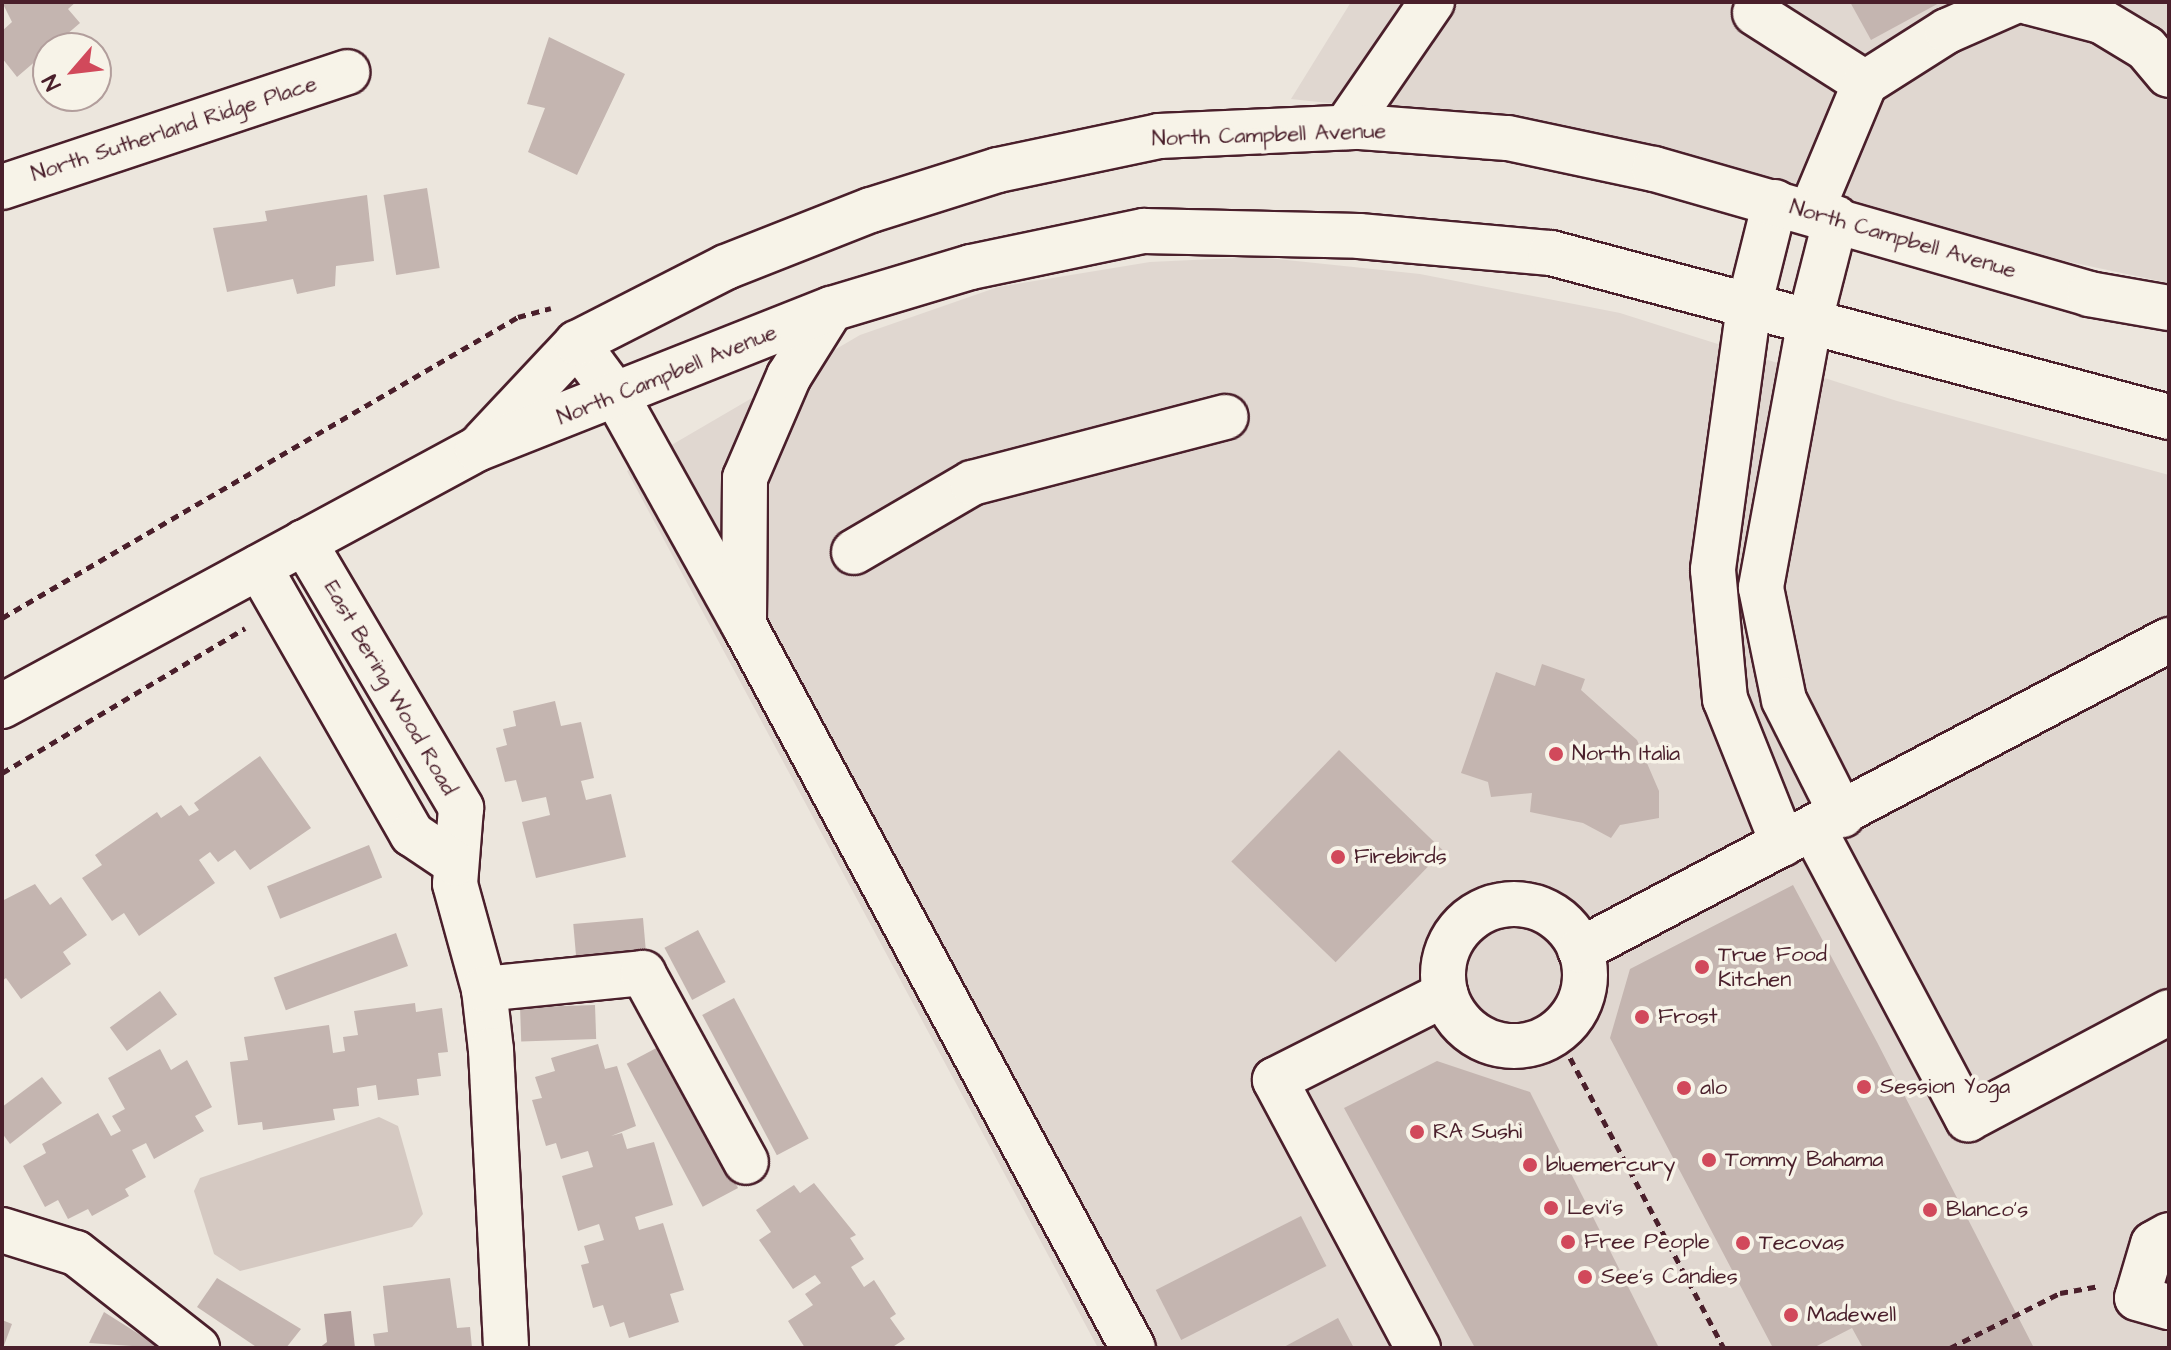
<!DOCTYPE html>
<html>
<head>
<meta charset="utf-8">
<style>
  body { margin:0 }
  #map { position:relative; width:2171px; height:1350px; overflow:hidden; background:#ece6dd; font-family:"Architects Daughter",sans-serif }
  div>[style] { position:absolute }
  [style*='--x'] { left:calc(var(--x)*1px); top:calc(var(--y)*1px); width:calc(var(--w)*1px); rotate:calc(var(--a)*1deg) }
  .built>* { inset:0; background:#e0d7d0 }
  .green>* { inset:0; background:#d5c9c2 }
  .water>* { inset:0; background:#b39f9d }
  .building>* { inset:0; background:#c4b5b0; transform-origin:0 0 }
  .path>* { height:5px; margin-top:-2.5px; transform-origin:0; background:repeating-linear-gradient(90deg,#4a1f2b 0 8px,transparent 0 14px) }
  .roads { filter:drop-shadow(2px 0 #4a1f2b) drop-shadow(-2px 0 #4a1f2b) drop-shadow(0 2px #4a1f2b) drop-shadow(0 -2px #4a1f2b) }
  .minor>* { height:44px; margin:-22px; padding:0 22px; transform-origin:22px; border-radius:22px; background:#f7f3e8 }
  .minor>.ring { margin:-22px; padding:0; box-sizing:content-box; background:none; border:44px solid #f7f3e8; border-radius:50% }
  .dots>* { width:22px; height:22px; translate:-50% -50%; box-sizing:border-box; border:4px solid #f7f3e8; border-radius:50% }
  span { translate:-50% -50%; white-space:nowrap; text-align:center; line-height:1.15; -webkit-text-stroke:7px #f7f3e8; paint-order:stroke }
  .street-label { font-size:22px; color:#4a1f2b }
  .poi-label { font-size:22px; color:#4a1f2b }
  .left { translate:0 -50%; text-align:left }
  .frame { position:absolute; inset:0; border:4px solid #4a1f2b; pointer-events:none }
  .north { position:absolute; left:32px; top:32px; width:80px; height:80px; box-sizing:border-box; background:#f7f3e8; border:2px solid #b29e9c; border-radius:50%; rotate:242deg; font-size:22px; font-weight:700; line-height:32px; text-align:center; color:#4a1f2b }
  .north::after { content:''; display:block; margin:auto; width:28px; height:36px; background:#d1495b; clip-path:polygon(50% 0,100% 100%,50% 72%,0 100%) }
</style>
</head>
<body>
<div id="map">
  <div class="built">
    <div style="clip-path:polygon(1351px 2px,2169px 2px,2169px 283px,1942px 235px,1745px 171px,1543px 126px,1291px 99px)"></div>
    <div style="clip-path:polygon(1257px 257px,1420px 274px,1620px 313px,1897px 401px,2169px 475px,2169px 1348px,1098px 1348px,627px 471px,860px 335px,998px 287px,1150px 262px)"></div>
  </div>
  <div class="green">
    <div style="clip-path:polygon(379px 1117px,398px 1126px,423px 1214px,412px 1227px,240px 1271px,214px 1254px,194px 1191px,200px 1178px)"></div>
  </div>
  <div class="water">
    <div style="clip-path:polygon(351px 1311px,355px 1348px,319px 1348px,327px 1342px,324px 1314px)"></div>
  </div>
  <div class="building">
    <div style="clip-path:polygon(2px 2px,76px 2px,68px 9px,80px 23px,17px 77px,2px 58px,2px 31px,12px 22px)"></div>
    <div style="clip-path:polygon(1850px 2px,1941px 2px,1871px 40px)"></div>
    <div style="clip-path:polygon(549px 37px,625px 74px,577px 175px,528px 152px,545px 108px,527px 104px)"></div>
    <div style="left:427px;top:188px;width:81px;height:44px;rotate:81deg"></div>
    <div style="clip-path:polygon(367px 195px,374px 261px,336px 266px,335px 286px,297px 294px,293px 279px,227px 292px,213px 228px,267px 221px,265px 211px)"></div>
    <div style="clip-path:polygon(1542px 664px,1585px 679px,1581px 690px,1637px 740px,1659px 791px,1659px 818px,1620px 825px,1611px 838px,1583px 823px,1530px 812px,1532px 793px,1491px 797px,1488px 782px,1461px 773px,1496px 672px,1535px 686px)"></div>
    <div style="clip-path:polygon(555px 701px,561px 726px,581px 722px,594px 778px,581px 781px,586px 800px,611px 794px,626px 857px,536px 878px,522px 822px,550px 815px,546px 797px,522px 802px,516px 780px,505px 782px,496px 748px,507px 745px,503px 729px,516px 726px,513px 711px)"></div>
    <div style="left:1339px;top:750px;width:145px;height:155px;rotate:44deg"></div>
    <div style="clip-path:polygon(260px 756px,311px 828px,250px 870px,235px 850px,218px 862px,210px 852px,199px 860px,215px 883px,139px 936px,124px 913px,112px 921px,82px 878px,102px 865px,95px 855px,157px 812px,161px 818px,181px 805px,189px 816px,199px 810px,194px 803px)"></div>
    <div style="left:369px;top:845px;width:35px;height:110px;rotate:68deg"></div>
    <div style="clip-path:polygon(35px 884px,50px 905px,61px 897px,87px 935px,63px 952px,71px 964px,21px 999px,6px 978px,2px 981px,2px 901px)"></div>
    <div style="clip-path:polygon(1793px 885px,1877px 1042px,2034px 1348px,1863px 1348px,1852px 1328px,1813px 1348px,1773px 1348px,1610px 1038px,1630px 969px)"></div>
    <div style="left:643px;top:918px;width:32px;height:70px;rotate:85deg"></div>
    <div style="left:698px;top:930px;width:59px;height:38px;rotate:62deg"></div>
    <div style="left:396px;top:933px;width:35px;height:130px;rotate:70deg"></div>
    <div style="left:160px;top:991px;width:29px;height:62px;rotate:54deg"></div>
    <div style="left:734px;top:998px;width:159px;height:36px;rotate:62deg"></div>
    <div style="clip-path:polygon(415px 1003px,416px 1012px,442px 1008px,448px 1052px,438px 1053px,441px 1076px,417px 1079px,419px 1095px,378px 1100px,376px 1085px,357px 1088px,359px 1106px,333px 1109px,335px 1120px,263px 1130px,262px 1122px,238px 1125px,230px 1062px,248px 1060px,244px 1037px,329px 1025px,333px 1053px,345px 1051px,343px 1037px,358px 1035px,354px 1011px)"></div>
    <div style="left:595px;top:1005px;width:34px;height:75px;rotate:88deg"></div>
    <div style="clip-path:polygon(598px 1044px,605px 1069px,617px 1066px,636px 1126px,611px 1136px,622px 1133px,627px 1149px,654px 1142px,673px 1205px,635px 1217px,639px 1230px,663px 1223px,684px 1290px,670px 1294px,679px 1322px,629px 1338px,624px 1322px,610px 1327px,603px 1305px,593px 1308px,581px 1265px,589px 1263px,584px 1246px,604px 1240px,599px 1224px,578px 1231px,562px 1176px,593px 1167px,588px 1151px,561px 1159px,556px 1143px,546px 1146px,532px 1100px,542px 1098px,535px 1077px,555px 1071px,551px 1058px)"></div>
    <div style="left:662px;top:1045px;width:162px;height:40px;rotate:62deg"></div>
    <div style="clip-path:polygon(160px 1049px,171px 1070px,187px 1060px,212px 1107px,195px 1116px,204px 1131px,154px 1159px,146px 1143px,132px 1150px,146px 1177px,125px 1189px,129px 1196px,92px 1216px,88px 1209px,68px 1219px,58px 1200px,45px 1207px,23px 1166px,46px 1153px,42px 1144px,98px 1113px,111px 1136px,121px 1131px,112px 1116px,125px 1109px,108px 1078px)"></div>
    <div style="clip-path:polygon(1437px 1061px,1530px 1092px,1659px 1348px,1475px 1348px,1344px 1108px)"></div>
    <div style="clip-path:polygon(42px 1077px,62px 1103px,10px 1144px,2px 1133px,2px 1107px)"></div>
    <div style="clip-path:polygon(814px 1183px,856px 1235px,850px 1238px,864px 1259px,851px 1267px,864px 1287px,874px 1280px,896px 1314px,890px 1318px,905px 1339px,891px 1348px,805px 1348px,788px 1321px,813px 1305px,805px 1294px,821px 1283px,815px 1275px,793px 1289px,759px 1240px,771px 1232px,756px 1210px,794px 1185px,800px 1193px)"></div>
    <div style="left:1301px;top:1216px;width:56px;height:163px;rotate:63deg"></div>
    <div style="clip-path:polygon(217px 1278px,301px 1329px,286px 1348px,258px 1348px,197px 1307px)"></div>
    <div style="clip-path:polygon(450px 1278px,457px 1328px,470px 1327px,472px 1348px,375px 1348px,373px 1334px,388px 1332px,383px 1286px)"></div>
    <div style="clip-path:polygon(104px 1312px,161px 1348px,89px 1343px)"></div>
    <div style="clip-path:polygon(1338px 1318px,1354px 1348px,1282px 1348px)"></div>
    <div style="clip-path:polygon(2px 1320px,12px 1324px,3px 1348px,2px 1348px)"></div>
  </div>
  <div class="path">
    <div style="--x:2;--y:618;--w:597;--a:-30.26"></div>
    <div style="--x:518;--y:317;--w:34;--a:-15"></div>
    <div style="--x:2;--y:773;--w:283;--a:-30.8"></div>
    <div style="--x:1557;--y:1033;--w:357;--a:62.1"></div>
    <div style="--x:1950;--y:1348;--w:123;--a:-26.6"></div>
    <div style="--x:2060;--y:1293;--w:40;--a:-10"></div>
  </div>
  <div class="roads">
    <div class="minor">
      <div style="--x:2028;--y:2;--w:75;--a:14.6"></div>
      <div style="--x:2101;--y:21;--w:52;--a:31"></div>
      <div style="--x:2146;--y:48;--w:35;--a:50"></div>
      <div style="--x:1755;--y:13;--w:130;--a:32.5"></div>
      <div style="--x:1346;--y:127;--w:152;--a:-55.5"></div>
      <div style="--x:2;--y:187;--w:364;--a:-18.4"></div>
      <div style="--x:1775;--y:202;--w:107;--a:104"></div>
      <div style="--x:1749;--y:306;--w:266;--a:97.8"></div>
      <div style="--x:1713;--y:570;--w:130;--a:84.7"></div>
      <div style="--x:1725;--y:699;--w:156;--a:68.2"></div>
      <div style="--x:1811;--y:212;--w:140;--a:-67.3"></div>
      <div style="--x:1865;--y:83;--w:97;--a:-32.4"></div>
      <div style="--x:1947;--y:31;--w:72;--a:-23.7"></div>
      <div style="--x:1836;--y:218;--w:105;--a:104.3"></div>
      <div style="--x:1810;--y:320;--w:272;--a:100.4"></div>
      <div style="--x:1761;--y:588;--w:114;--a:78.4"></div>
      <div style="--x:1784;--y:700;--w:129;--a:63.2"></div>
      <div style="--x:577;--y:343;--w:67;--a:53.5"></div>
      <div style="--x:617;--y:397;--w:261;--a:60.9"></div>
      <div style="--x:744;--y:625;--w:821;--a:61.72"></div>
      <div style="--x:484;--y:442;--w:136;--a:-46.8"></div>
      <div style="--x:577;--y:343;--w:167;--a:-27"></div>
      <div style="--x:726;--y:267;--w:156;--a:-21.5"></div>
      <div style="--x:871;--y:210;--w:133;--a:-17.5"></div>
      <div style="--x:998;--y:170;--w:165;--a:-11.9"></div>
      <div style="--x:1159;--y:136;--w:201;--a:-2.6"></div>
      <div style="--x:1360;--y:127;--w:148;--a:4.3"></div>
      <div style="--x:1508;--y:138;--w:149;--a:12"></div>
      <div style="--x:1654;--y:169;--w:453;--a:16"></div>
      <div style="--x:2089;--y:294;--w:81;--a:9.9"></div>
      <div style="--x:304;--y:542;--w:309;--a:59.4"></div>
      <div style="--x:461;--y:808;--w:76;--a:94.5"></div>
      <div style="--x:455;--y:884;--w:109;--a:74.6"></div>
      <div style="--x:484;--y:989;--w:61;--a:83.5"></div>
      <div style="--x:491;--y:1050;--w:298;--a:87.1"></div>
      <div style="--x:854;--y:552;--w:137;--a:-30.3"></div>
      <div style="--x:972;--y:483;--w:262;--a:-14.6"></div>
      <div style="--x:259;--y:567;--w:308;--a:60.2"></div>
      <div style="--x:412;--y:834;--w:52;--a:34"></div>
      <div style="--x:744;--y:622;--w:144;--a:-89.6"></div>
      <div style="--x:745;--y:478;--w:111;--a:-66.7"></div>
      <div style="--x:789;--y:376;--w:79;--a:-57.9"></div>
      <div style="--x:2;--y:706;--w:540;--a:-28.42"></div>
      <div style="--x:477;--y:449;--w:381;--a:-21.6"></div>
      <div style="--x:831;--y:309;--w:146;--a:-16.7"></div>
      <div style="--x:971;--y:267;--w:177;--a:-11.8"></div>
      <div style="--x:1144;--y:231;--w:215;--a:1.3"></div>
      <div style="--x:1359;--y:236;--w:193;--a:5.1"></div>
      <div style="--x:1551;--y:253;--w:639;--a:14.86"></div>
      <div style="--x:1813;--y:828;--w:330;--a:62"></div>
      <div style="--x:1968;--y:1119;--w:228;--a:-28"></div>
      <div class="ring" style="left:1443px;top:904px;width:98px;height:98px"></div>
      <div style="--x:1580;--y:950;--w:666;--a:-27.76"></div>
      <div style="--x:484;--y:989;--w:160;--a:-5.7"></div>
      <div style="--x:643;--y:973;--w:215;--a:61.4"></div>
      <div style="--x:2;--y:1230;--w:77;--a:17.3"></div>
      <div style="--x:76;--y:1253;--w:154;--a:38.1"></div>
      <div style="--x:2169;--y:1235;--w:18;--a:151"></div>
      <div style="--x:2153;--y:1244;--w:56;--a:106.5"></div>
      <div style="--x:2137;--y:1298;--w:33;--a:16"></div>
      <div style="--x:1418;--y:1348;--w:304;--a:-118.1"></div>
      <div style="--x:1275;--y:1080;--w:191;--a:-26.8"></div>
    </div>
  </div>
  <div class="dots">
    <div style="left:1556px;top:754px;background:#d1495b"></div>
    <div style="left:1338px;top:857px;background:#d1495b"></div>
    <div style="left:1702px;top:967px;background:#d1495b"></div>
    <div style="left:1642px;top:1017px;background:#d1495b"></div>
    <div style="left:1864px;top:1087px;background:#d1495b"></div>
    <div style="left:1684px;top:1088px;background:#d1495b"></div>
    <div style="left:1417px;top:1132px;background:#d1495b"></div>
    <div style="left:1709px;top:1160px;background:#d1495b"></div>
    <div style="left:1530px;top:1165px;background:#d1495b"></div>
    <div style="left:1551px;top:1208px;background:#d1495b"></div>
    <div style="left:1930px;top:1210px;background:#d1495b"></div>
    <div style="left:1568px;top:1242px;background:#d1495b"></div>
    <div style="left:1743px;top:1243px;background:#d1495b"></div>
    <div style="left:1585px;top:1277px;background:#d1495b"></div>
    <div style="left:1791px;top:1315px;background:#d1495b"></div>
  </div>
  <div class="street-label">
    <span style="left:174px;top:129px;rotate:-18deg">North Sutherland Ridge Place</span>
    <span style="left:1269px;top:135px;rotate:-2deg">North Campbell Avenue</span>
    <span style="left:1903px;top:239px;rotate:16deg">North Campbell Avenue</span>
    <span style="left:667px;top:375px;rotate:-22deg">North Campbell Avenue</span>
    <span style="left:390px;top:688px;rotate:60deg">East Bering Wood Road</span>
  </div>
  <div class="poi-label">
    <span class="left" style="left:1572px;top:754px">North Italia</span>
    <span class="left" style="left:1354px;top:857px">Firebirds</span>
    <span class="left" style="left:1718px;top:967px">True Food<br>Kitchen</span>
    <span class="left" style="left:1658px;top:1017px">Frost</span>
    <span class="left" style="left:1880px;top:1087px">Session Yoga</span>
    <span class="left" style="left:1700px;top:1088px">alo</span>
    <span class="left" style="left:1433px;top:1132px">RA Sushi</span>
    <span class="left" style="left:1725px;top:1160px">Tommy Bahama</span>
    <span class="left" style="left:1546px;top:1165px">bluemercury</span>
    <span class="left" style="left:1567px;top:1208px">Levi's</span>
    <span class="left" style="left:1946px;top:1210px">Blanco's</span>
    <span class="left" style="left:1584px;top:1242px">Free People</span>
    <span class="left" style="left:1759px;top:1243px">Tecovas</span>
    <span class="left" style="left:1601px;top:1277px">See's Candies</span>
    <span class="left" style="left:1807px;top:1315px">Madewell</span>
  </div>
  <div class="frame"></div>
  <div class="north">N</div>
</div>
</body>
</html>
